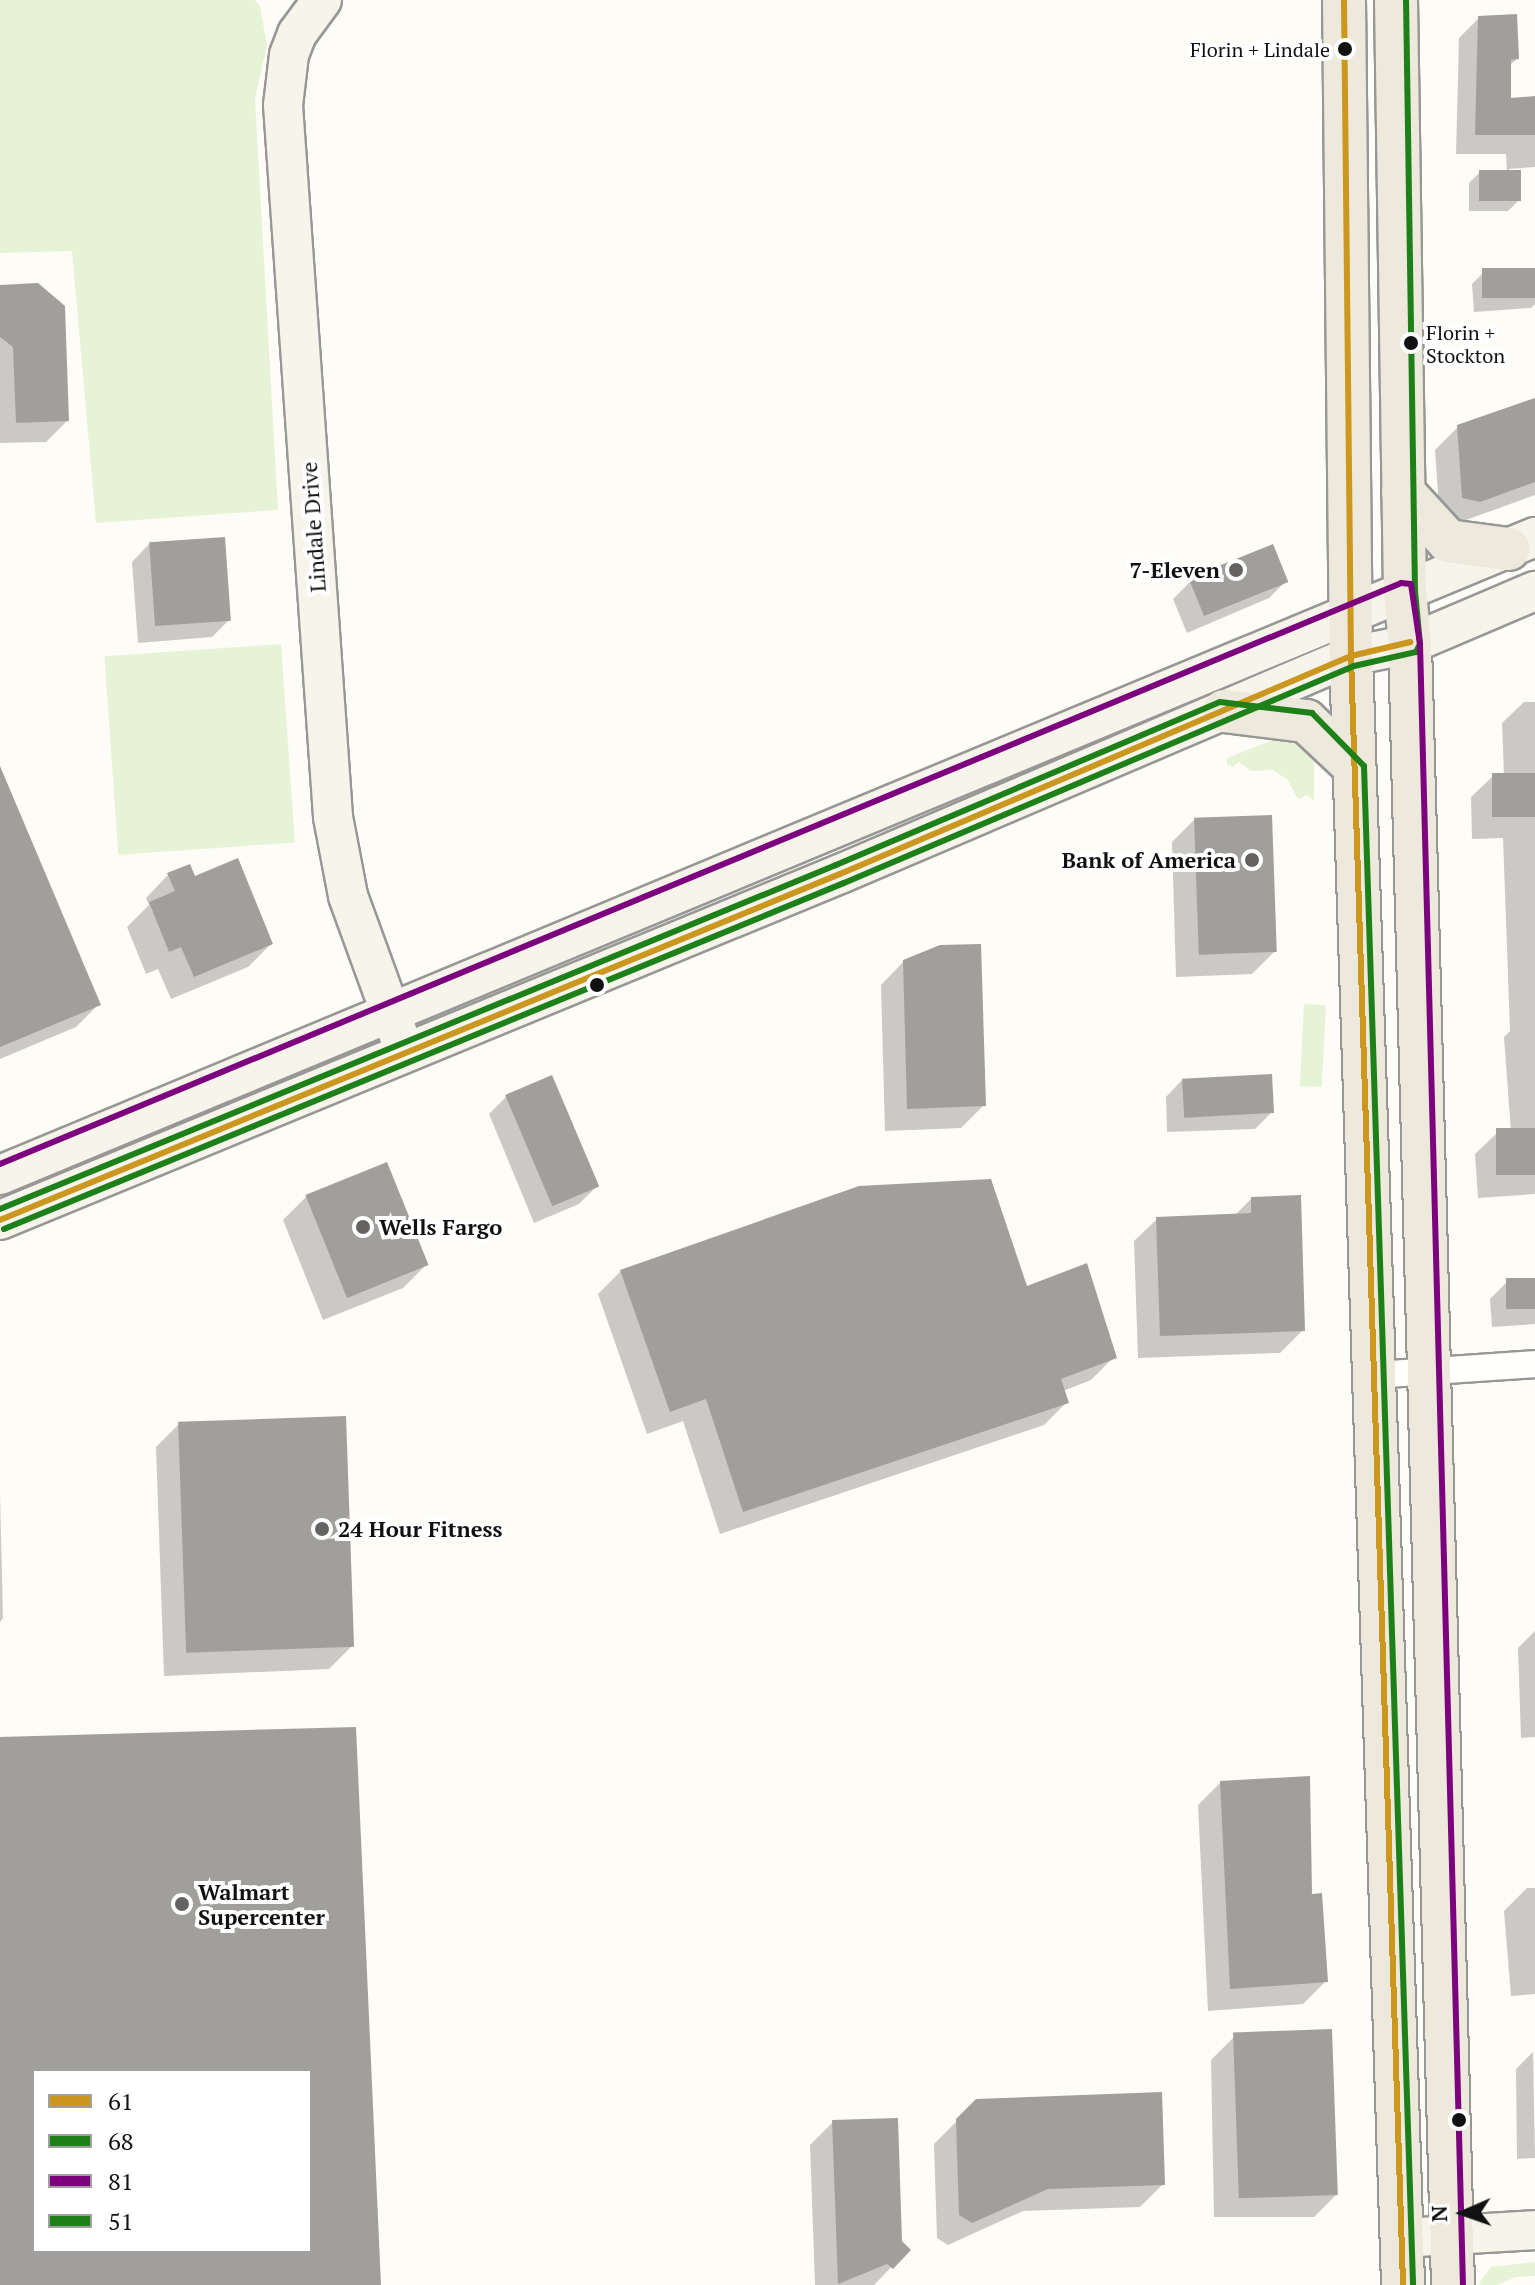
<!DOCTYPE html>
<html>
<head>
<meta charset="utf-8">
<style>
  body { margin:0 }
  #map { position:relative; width:1535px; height:2285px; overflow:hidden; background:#fdfcf7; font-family:"PT Serif",serif }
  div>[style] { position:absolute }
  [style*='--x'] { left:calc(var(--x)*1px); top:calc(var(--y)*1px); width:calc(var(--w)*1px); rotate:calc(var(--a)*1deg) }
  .green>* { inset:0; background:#e7f3d7; transform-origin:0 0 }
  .shadow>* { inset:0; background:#0003 }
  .building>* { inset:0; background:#a19f9c; transform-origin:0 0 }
  .roads { filter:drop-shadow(2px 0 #979795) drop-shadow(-2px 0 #979795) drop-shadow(0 2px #979795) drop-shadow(0 -2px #979795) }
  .street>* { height:26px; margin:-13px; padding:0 13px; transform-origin:13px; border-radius:13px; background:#fffffe }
  .secondary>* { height:38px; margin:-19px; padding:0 19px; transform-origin:19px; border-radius:19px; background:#f6f4eb }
  .primary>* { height:42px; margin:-21px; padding:0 21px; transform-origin:21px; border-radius:21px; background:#ede9dc }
  .bus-1>* { height:6px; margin:-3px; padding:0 3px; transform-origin:3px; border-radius:3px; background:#cb971e }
  .bus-2>* { height:6px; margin:-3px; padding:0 3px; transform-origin:3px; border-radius:3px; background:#1e8019 }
  .bus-3>* { height:6px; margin:-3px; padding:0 3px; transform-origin:3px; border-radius:3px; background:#7c027e }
  .bus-4>* { height:6px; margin:-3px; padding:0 3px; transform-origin:3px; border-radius:3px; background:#1e8019 }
  .dots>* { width:22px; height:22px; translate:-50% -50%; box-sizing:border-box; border:4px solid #fff; border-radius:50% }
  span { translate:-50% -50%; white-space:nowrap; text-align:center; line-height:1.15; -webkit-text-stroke:8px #fff; paint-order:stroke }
  .bus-label { font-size:20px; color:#111 }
  .right { translate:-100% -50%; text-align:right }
  .left { translate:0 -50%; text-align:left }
  .street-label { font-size:22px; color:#111 }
  .poi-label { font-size:22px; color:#111; font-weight:700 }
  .legend { position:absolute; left:32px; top:2069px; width:280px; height:184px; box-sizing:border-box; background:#fff; border:2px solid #a0a0a0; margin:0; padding:10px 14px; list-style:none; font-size:24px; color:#111 }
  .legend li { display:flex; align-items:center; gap:16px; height:40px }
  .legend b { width:40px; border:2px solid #a0a0a0 }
  .north { position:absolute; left:1423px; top:2173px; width:80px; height:80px; -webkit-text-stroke:6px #fff; paint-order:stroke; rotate:268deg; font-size:22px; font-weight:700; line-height:32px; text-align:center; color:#111 }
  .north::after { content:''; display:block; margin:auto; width:28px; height:36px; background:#111; clip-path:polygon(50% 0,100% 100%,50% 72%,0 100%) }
</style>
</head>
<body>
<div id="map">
  <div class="green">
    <div style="clip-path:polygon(0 0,255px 0,260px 6px,267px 45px,255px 99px,278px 510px,96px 523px,72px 251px,0 253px)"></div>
    <div style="left:281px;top:644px;width:199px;height:177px;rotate:86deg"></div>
    <div style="clip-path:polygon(1285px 735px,1310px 749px,1314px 758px,1314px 801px,1307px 795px,1298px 799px,1287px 779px,1272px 770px,1251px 771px,1239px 762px,1233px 767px,1227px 765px,1227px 758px)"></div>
    <div style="left:1304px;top:1004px;width:22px;height:82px;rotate:3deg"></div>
    <div style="clip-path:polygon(1535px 2262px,1535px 2276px,1516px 2277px,1497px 2285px,1478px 2285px,1491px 2267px)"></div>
  </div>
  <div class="shadow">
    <div style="clip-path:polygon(1479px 18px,1517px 59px,1509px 66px,1509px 100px,1535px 98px,1535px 167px,1509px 169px,1519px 200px,1508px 211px,1469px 211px,1469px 183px,1480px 172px,1507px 172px,1506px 154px,1456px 154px,1459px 38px)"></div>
    <div style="clip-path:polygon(1535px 270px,1535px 304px,1531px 308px,1474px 312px,1472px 284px,1483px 273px)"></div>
    <div style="clip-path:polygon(0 286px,67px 421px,46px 442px,0 443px)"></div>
    <div style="clip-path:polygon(1535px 400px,1535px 495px,1455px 524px,1440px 521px,1435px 450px,1458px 427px)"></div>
    <div style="clip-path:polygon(149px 544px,229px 620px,212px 637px,138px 643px,132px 562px)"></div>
    <div style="clip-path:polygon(1286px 581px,1269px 598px,1187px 633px,1173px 599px,1190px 582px)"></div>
    <div style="clip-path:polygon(1524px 702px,1535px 702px,1535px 1194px,1478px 1198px,1475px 1154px,1497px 1133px,1511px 1132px,1504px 1037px,1510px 1031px,1503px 838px,1472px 839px,1471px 797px,1493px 776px,1504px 776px,1502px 723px)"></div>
    <div style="clip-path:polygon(0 799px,99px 1004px,76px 1027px,0 1059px)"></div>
    <div style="clip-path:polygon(1195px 819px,1275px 951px,1252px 974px,1176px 977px,1172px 842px)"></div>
    <div style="clip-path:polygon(168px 875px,194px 879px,271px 944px,248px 967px,171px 999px,158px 969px,146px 974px,127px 927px,149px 905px,146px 898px)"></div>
    <div style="clip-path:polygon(904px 961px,984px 1105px,961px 1128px,885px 1131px,881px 985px)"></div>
    <div style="clip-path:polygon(1183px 1079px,1272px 1112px,1255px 1129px,1167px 1132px,1166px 1097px)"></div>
    <div style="clip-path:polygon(506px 1097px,596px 1187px,579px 1204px,534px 1223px,489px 1114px)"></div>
    <div style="clip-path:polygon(306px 1197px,426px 1265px,403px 1288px,323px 1320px,283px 1220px)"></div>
    <div style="clip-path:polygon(1251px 1199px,1303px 1330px,1280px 1353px,1138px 1358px,1134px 1241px,1157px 1219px,1234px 1216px)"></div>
    <div style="clip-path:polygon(621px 1271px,1025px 1289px,1114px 1357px,1091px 1380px,1063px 1391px,1067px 1402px,1044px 1425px,720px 1534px,683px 1421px,647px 1434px,598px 1294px)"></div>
    <div style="clip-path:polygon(1535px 1280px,1535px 1324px,1492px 1327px,1490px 1299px,1507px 1282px)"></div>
    <div style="clip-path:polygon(179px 1424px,352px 1646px,329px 1669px,164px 1676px,156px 1447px)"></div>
    <div style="clip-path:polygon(0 1493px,3px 1618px,0 1622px)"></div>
    <div style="clip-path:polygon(1535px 1631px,1535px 1737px,1521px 1738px,1518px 1648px)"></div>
    <div style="clip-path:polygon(1221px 1782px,1310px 1896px,1326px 1981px,1303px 2004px,1208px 2011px,1198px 1805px)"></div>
    <div style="clip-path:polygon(1527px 1888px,1535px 1888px,1535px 1994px,1511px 1996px,1504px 1911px)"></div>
    <div style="clip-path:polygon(1234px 2037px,1337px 2194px,1314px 2217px,1214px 2217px,1211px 2060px)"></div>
    <div style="clip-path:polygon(1533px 2052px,1535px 2158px,1517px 2159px,1516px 2069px)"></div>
    <div style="clip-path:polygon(977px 2101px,1163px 2184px,1140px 2207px,1023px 2211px,948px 2245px,937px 2238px,934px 2144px)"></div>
    <div style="clip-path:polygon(833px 2122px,900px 2242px,908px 2250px,874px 2285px,815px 2285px,810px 2145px)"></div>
  </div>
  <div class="building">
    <div style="clip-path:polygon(1517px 14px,1519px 59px,1511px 60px,1511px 98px,1535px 96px,1535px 135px,1475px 135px,1478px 16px)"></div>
    <div style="left:1479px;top:170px;width:42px;height:31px"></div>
    <div style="left:1535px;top:268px;width:30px;height:53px;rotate:90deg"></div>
    <div style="clip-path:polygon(38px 283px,65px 306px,69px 421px,16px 423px,13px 347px,0 337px,0 285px)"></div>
    <div style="clip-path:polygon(1535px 398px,1535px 482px,1480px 502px,1462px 498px,1457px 425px)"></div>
    <div style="left:225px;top:537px;width:84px;height:76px;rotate:86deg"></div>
    <div style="left:1273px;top:544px;width:41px;height:91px;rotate:68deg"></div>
    <div style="clip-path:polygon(0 766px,101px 1005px,0 1047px)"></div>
    <div style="left:1535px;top:773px;width:44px;height:43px;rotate:90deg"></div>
    <div style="left:1272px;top:815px;width:137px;height:78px;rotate:88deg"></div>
    <div style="clip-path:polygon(238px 858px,273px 944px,194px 977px,181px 947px,169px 952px,149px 902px,175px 891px,167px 873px,190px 864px,195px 876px)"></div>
    <div style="clip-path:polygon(981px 944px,986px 1106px,907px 1109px,903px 960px,940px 945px)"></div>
    <div style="left:1272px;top:1074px;width:39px;height:90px;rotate:87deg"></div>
    <div style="left:552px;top:1075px;width:121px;height:51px;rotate:67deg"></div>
    <div style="left:1535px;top:1128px;width:47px;height:39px;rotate:90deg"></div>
    <div style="left:387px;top:1162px;width:111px;height:88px;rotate:68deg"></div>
    <div style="clip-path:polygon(991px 1179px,1027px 1286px,1087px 1263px,1117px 1358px,1061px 1379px,1069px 1403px,743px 1512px,706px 1399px,670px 1412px,620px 1270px,859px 1186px)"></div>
    <div style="clip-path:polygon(1301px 1195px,1305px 1331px,1160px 1336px,1156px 1217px,1251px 1213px,1251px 1197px)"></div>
    <div style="left:1535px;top:1278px;width:31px;height:29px;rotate:90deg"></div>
    <div style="left:346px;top:1416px;width:231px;height:168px;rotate:88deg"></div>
    <div style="clip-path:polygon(evenodd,356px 1727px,381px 2285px,0 2285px,0 1737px,356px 1727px,34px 2071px,310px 2071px,310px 2251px,34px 2251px,34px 2071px)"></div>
    <div style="clip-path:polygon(1310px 1776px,1312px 1894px,1322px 1893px,1328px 1982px,1230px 1989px,1220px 1781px)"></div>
    <div style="left:1332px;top:2029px;width:166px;height:99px;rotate:88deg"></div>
    <div style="clip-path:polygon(1162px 2092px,1165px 2185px,1048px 2189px,972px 2223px,959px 2215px,956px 2119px,976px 2099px)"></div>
    <div style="clip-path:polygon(898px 2118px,902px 2241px,911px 2250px,893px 2269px,887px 2264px,838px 2284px,832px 2120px)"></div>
  </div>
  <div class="roads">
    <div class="street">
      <div style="--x:1374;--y:1375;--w:161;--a:-3.9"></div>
    </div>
    <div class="secondary">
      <div style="--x:322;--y:0;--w:42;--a:126.3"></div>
      <div style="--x:297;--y:34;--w:22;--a:111"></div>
      <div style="--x:289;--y:55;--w:50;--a:96.8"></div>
      <div style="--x:283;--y:105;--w:714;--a:85.98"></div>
      <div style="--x:333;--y:817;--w:80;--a:79.2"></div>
      <div style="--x:348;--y:896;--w:149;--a:70"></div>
      <div style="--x:0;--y:1175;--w:1662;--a:-22.57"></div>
      <div style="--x:0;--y:1220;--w:908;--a:-22.39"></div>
      <div style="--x:840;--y:874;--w:556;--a:-23.1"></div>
      <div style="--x:1351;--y:656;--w:60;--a:-11.5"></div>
      <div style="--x:1410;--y:644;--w:136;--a:-23"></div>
      <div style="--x:1402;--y:2238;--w:133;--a:-3.4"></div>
    </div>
    <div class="primary">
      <div style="--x:1344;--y:0;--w:656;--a:89.39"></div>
      <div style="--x:1351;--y:656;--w:1630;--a:88.17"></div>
      <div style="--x:1396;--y:0;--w:592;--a:89.13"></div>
      <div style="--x:1405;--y:592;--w:52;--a:84.5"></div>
      <div style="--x:1410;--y:644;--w:1642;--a:88.5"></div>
      <div style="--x:1403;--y:492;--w:67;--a:47.4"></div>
      <div style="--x:1448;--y:541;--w:61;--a:7.6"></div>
      <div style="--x:1224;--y:711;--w:83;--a:7"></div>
      <div style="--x:1306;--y:721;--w:66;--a:43.2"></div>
    </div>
  </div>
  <div class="bus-1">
    <div style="--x:1344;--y:0;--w:656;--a:89.39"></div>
    <div style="--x:1351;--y:656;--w:1630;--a:88.17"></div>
    <div style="--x:0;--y:1220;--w:908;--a:-22.39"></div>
    <div style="--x:840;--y:874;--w:556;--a:-23.1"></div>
    <div style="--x:1351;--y:656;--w:61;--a:-13.3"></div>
  </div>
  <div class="bus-2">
    <div style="--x:4;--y:1229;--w:908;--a:-22.39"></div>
    <div style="--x:844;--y:883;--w:554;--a:-23.05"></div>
    <div style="--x:1354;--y:666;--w:64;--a:-12.7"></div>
    <div style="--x:1416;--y:652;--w:9;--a:-63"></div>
    <div style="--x:1420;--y:644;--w:53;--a:-95.4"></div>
    <div style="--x:1415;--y:591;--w:591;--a:-90.87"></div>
  </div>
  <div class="bus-3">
    <div style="--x:0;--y:1164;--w:1517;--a:-22.52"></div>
    <div style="--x:1401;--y:583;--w:10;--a:6"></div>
    <div style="--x:1411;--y:584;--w:61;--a:81.5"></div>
    <div style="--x:1420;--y:644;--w:1642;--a:88.5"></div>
  </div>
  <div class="bus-4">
    <div style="--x:0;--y:1209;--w:904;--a:-22.37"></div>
    <div style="--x:836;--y:865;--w:417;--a:-23"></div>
    <div style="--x:1220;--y:702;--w:93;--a:6.8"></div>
    <div style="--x:1312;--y:713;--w:74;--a:45.5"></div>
    <div style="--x:1364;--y:766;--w:1520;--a:88.15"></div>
  </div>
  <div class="dots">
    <div style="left:1345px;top:49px;background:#111"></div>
    <div style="left:1411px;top:343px;background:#111"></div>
    <div style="left:1236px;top:570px;background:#646362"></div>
    <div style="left:1252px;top:860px;background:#646362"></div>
    <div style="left:597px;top:985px;background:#111"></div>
    <div style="left:363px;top:1227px;background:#646362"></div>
    <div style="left:322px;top:1529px;background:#646362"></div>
    <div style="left:182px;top:1904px;background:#646362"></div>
    <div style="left:1459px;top:2120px;background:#111"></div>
  </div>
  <div class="bus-label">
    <span class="right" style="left:1330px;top:49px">Florin + Lindale</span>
    <span class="left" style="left:1426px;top:344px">Florin +<br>Stockton</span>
  </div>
  <div class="street-label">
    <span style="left:313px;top:527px;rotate:-94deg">Lindale Drive</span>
  </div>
  <div class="poi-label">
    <span class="right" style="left:1220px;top:570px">7-Eleven</span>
    <span class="right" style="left:1236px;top:860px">Bank of America</span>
    <span class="left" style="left:379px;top:1227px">Wells Fargo</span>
    <span class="left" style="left:338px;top:1529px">24 Hour Fitness</span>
    <span class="left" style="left:198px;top:1904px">Walmart<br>Supercenter</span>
  </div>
  <ul class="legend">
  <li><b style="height:10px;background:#cb971e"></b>61</li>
  <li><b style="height:10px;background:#1e8019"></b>68</li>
  <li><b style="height:10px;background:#7c027e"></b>81</li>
  <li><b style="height:10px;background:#1e8019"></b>51</li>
  </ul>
  <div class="north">N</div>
</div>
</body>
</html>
